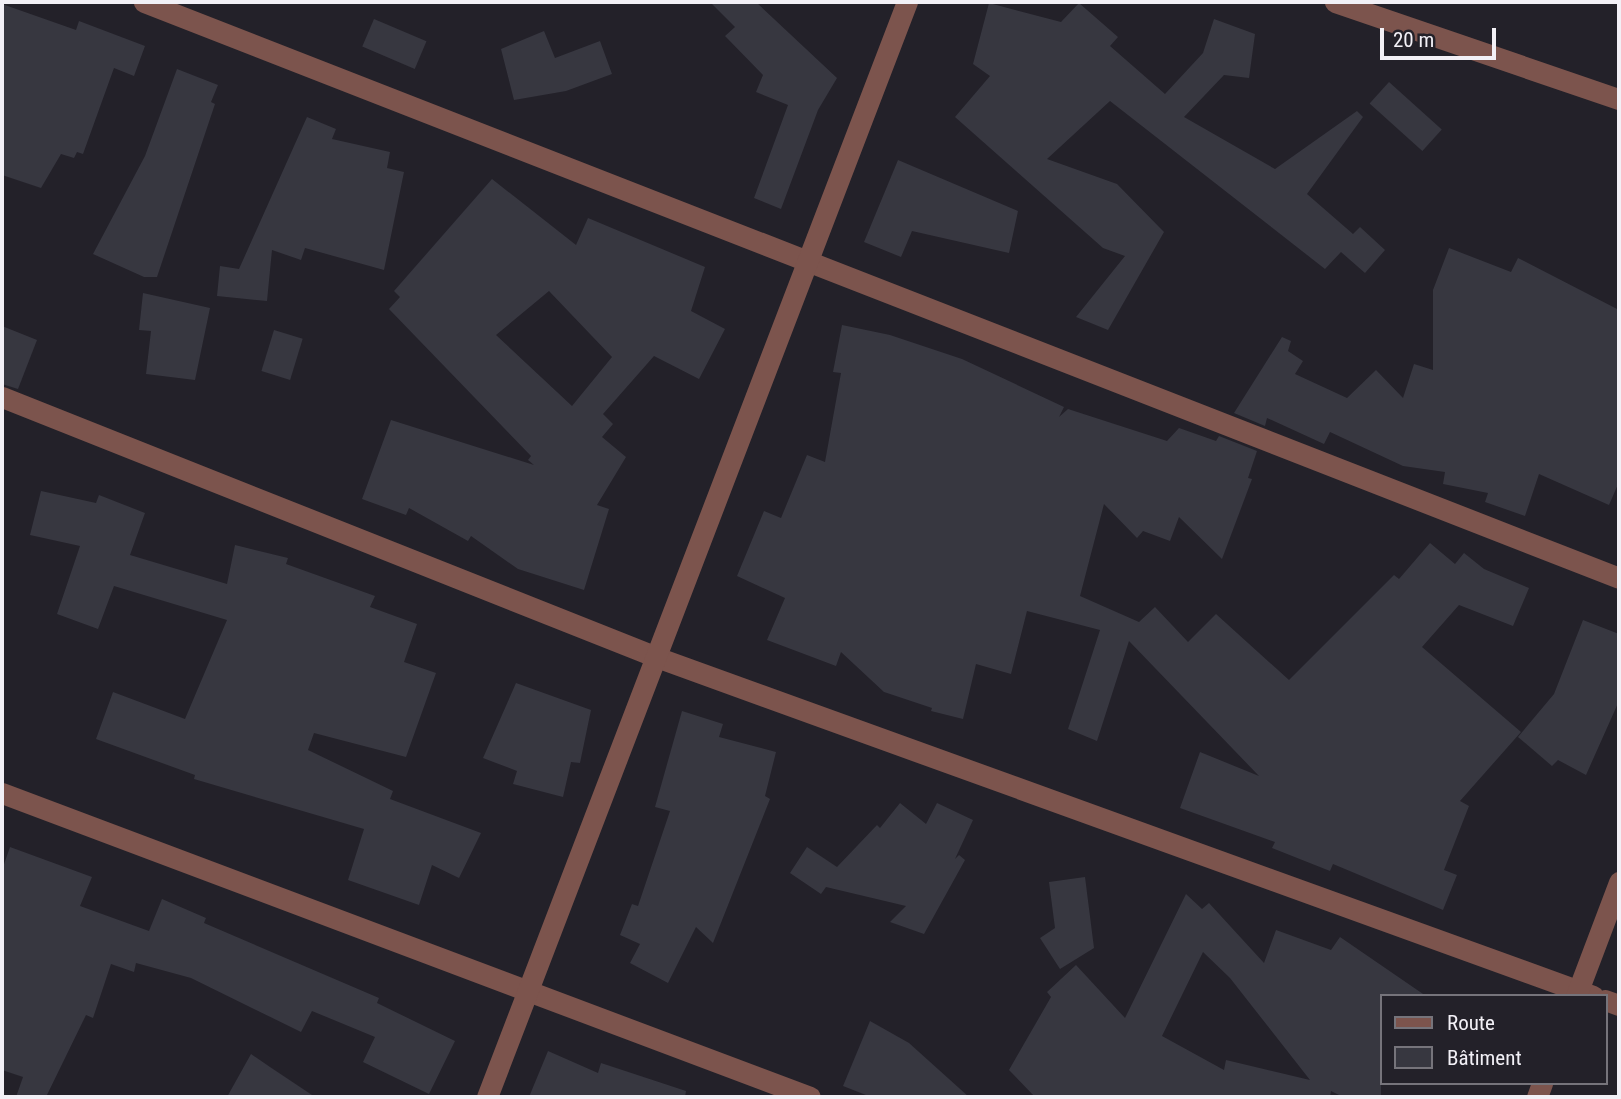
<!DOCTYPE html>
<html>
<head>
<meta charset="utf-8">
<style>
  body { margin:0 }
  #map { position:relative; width:1621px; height:1099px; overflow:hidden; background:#232129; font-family:"Roboto Condensed",sans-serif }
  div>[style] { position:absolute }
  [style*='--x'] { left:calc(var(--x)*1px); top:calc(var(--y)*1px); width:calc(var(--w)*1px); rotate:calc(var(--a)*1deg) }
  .building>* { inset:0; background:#373740; transform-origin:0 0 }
  .minor>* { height:21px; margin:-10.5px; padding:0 10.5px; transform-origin:10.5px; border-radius:10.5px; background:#7c544d }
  span { translate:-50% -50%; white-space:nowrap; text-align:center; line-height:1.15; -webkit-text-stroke:7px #232129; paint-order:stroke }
  .frame { position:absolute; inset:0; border:4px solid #f2f0f6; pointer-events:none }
  .legend { position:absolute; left:1380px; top:994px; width:228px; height:91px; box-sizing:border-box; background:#232129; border:2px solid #76747b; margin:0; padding:9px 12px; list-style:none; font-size:21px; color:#f2f0f6 }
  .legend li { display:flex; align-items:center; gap:14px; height:35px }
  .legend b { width:35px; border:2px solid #76747b }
  .scale { position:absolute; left:1380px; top:28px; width:116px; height:32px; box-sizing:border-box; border:4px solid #f2f0f6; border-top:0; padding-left:9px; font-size:21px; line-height:24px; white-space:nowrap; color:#f2f0f6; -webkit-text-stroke:5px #232129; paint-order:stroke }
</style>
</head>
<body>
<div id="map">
  <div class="building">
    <div style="clip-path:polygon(710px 2px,756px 2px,837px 78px,818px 110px,781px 209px,754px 198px,788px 105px,756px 92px,763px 75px,725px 36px,735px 27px)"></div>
    <div style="clip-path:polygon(989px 3px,1061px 22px,1079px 3px,1118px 37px,1110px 46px,1165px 94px,1203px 53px,1214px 19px,1255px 34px,1249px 78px,1224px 75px,1184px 117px,1275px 169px,1357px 111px,1363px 117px,1307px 194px,1353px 234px,1360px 227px,1385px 250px,1365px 273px,1341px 252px,1325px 269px,1110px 101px,1047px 159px,1117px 184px,1164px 232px,1108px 330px,1076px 317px,1125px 256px,1103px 248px,955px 117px,990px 76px,973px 64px)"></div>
    <div style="clip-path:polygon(2px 4px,76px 30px,79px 21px,145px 46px,134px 76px,114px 68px,83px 154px,77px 152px,74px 158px,61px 154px,41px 188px,2px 175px)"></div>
    <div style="left:374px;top:19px;width:57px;height:30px;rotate:23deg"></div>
    <div style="clip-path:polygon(544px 31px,555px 58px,600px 41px,612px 74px,566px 91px,514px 100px,501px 49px)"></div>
    <div style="clip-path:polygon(177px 69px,218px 85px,211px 102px,215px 104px,157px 277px,144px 277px,93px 254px,145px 156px)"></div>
    <div style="left:1389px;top:82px;width:71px;height:29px;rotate:42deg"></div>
    <div style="clip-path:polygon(307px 117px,336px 129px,332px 139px,390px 152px,387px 168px,404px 172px,384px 270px,305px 248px,301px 260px,272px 250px,267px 301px,217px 296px,220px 266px,239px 269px)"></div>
    <div style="clip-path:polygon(898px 160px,1018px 211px,1009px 253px,912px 231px,901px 257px,864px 242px)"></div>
    <div style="clip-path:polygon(evenodd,492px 179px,576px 245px,588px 218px,705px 267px,691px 311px,725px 329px,699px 379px,654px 356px,603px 414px,613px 424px,602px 437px,626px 457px,597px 505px,609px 509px,584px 590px,518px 569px,471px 536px,468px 541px,409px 508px,406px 515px,362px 499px,391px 420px,534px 465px,528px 460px,531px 456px,389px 309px,400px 297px,394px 291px,492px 179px,549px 291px,612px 357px,572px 406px,496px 335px,549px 291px)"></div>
    <div style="clip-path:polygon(1449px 248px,1511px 272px,1518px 258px,1619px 310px,1619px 482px,1609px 505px,1539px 474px,1525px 516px,1485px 502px,1488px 493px,1443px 484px,1445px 472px,1403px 466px,1330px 432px,1324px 444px,1267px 418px,1265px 426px,1234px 413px,1282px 337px,1291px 341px,1288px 351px,1303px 361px,1295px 374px,1347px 398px,1376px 370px,1403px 398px,1414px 364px,1433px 370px,1433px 290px)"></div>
    <div style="clip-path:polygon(143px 293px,210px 308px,195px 380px,146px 374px,151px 331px,139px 330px)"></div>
    <div style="clip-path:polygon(842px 325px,890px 335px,962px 359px,1064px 407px,1059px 417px,1068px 409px,1167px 441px,1179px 428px,1216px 441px,1219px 436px,1257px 451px,1248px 478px,1252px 479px,1222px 559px,1179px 517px,1170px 541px,1143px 531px,1137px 538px,1104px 504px,1080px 596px,1139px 622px,1155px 607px,1188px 642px,1216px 614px,1289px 680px,1394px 575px,1399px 579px,1430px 543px,1455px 564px,1464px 553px,1484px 569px,1529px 588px,1513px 626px,1459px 605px,1422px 647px,1521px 732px,1460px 801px,1469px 806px,1444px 870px,1457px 875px,1443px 910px,1333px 864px,1330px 871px,1272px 848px,1275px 842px,1180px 808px,1200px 752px,1259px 776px,1129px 641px,1097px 741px,1068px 729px,1100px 630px,1027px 611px,1011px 674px,976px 664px,963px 719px,931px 711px,932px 708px,884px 692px,841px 652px,836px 666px,767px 640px,785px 598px,737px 576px,764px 511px,781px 518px,807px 455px,825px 462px,841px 373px,833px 372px)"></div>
    <div style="clip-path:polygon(2px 326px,37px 340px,18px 389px,2px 384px)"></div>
    <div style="left:274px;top:330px;width:30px;height:43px;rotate:17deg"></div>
    <div style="clip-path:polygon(41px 491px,96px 503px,99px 495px,145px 513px,130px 555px,227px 584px,235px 545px,288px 558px,286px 564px,375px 596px,370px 607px,417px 624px,404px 662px,436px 673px,406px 757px,314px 733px,308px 750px,393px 791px,390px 799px,481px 833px,459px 878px,432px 865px,419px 905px,348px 880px,364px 829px,194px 779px,195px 775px,96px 739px,113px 692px,185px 719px,227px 620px,114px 586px,98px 629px,57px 614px,80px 546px,30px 535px)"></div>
    <div style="clip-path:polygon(1583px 620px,1619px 634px,1619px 701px,1586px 775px,1558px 760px,1552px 766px,1518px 737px,1554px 694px)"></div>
    <div style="clip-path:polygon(516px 683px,591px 710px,580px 763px,571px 762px,563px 797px,513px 784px,517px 771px,483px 758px)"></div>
    <div style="clip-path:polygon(682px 711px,723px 724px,719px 737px,776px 752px,765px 796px,770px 799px,713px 943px,696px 927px,668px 983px,630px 963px,640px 944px,620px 935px,632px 904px,638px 906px,670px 811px,655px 807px)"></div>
    <div style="clip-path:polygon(900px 803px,926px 824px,937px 803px,973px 820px,955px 859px,959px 855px,965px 860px,924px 934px,890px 922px,906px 906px,826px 887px,821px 894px,790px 873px,807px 847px,837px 867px,877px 825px,880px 828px)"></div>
    <div style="clip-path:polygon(10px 847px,92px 877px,80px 906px,149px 931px,162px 899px,206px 918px,204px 923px,379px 998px,377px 1003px,455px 1041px,429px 1094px,363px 1062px,375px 1037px,312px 1011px,301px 1032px,191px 978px,136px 963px,134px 972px,111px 964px,93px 1018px,86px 1015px,46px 1097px,16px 1097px,23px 1077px,2px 1070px,2px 870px)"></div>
    <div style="clip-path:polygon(1085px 877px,1094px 948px,1060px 969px,1040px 938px,1055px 928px,1049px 882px)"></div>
    <div style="clip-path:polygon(evenodd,1186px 894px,1202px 909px,1209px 903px,1264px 963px,1276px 930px,1331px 950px,1340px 937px,1426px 996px,1381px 996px,1381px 1097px,1343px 1097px,1331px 1091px,1330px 1097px,1035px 1097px,1009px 1070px,1051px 997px,1047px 992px,1076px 965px,1125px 1018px,1186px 894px,1203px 952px,1230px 978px,1310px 1080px,1226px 1060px,1224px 1070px,1162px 1036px,1203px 952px)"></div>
    <div style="clip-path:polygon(870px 1021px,909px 1043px,969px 1097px,871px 1097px,843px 1086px)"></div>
    <div style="clip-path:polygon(548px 1051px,598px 1073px,601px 1063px,686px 1091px,685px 1097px,529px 1097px)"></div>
    <div style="clip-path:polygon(251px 1054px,270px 1067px,315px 1097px,227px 1097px)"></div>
  </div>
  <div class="minor">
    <div style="--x:144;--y:2;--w:1583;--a:21.33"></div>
    <div style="--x:1335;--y:2;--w:300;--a:18.9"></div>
    <div style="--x:2;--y:397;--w:707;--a:21.67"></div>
    <div style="--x:659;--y:658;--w:993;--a:19.89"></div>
    <div style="--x:2;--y:793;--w:863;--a:20.62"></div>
    <div style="--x:1576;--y:996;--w:122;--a:-69.3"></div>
    <div style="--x:1605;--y:1000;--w:15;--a:20"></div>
    <div style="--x:487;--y:1097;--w:1173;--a:-69.02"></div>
    <div style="--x:1537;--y:1097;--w:15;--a:-70"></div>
  </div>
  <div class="frame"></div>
  <ul class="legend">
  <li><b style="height:9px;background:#7c544d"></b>Route</li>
  <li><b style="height:19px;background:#373740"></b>Bâtiment</li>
  </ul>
  <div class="scale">20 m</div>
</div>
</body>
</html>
